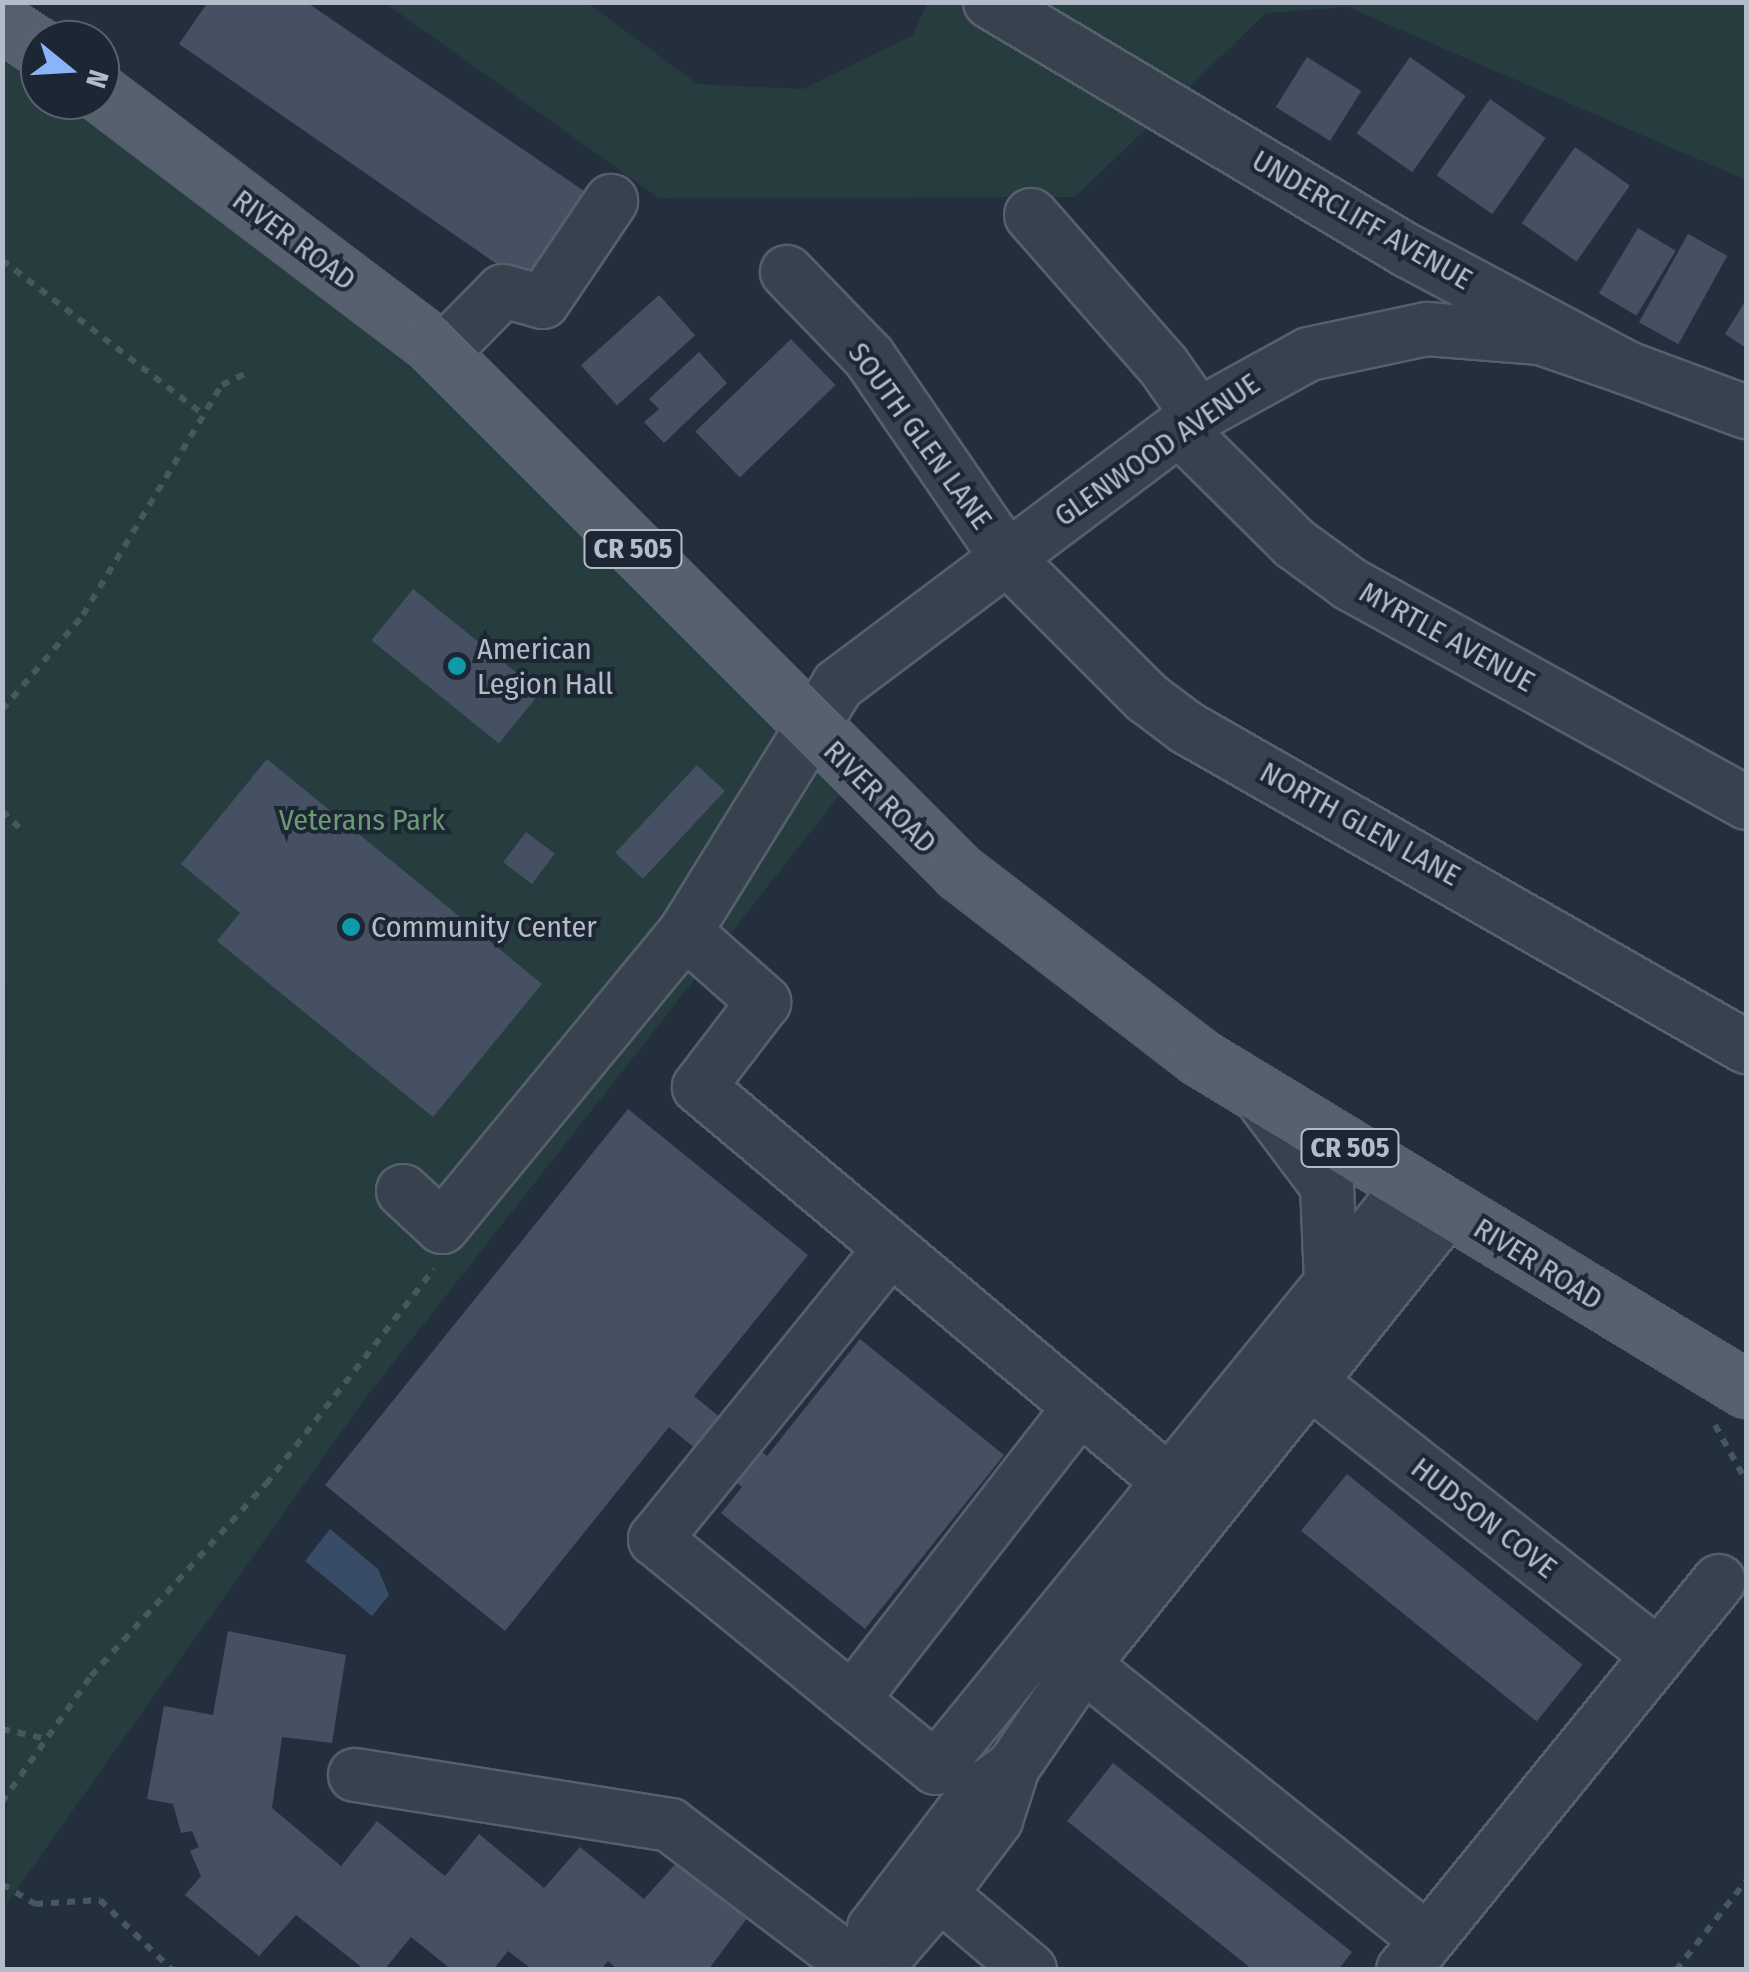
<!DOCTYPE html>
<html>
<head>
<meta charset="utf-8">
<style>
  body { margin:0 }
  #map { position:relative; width:1749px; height:1972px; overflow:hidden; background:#242f3e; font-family:"Fira Sans Condensed",sans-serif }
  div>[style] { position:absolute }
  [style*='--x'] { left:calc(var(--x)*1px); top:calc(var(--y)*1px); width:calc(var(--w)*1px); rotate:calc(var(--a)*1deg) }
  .green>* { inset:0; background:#263c3f }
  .water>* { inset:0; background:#394c67 }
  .building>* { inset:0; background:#455162; transform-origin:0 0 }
  .path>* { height:6px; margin-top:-3px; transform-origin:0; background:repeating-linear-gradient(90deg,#44595c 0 8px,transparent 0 16px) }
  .roads { filter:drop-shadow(2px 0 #565f6c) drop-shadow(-2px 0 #565f6c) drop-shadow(0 2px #565f6c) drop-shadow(0 -2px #565f6c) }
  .minor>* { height:52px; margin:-26px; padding:0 26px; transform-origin:26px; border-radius:26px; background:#38414e }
  .major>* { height:55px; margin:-27.5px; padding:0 27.5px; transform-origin:27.5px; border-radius:27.5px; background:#56606e }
  .dots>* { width:28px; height:28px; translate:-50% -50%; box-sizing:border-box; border:5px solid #1d2633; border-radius:50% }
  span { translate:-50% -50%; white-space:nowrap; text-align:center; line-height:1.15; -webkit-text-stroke:8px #1d2633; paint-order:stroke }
  .shield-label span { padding:2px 8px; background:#1d2633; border:2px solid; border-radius:8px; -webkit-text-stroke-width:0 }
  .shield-label { font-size:28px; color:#b4bcc9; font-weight:700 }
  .street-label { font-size:30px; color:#b4bcc9 }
  .poi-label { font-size:30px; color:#b4bcc9 }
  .left { translate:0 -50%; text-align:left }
  .park-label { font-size:30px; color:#6b9a76 }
  .frame { position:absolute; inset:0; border:5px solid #b4bcc9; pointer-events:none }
  .north { position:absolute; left:20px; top:20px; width:100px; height:100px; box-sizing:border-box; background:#1d2633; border:2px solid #59626f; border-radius:50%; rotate:108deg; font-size:28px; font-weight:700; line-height:40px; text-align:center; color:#b4bcc9 }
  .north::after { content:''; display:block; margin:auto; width:35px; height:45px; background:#8ab4f8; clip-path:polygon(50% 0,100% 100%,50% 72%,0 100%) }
</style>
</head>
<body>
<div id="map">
  <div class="green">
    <div style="clip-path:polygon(385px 3px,588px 3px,697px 84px,803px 89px,913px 35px,927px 3px,1746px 3px,1746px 180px,1348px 7px,1266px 13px,1075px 197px,659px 198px)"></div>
    <div style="clip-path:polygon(3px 24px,40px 52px,40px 100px,100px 100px,419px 364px,841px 793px,364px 1400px,7px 1903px)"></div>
  </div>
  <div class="water">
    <div style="clip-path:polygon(330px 1529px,378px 1569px,389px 1595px,372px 1616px,305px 1561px)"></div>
  </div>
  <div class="building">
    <div style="clip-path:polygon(208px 2px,306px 2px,593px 197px,530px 287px,179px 44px)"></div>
    <div style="left:1307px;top:57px;width:64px;height:59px;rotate:32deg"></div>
    <div style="left:1410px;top:57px;width:68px;height:93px;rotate:35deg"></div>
    <div style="left:1490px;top:99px;width:68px;height:93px;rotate:35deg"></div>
    <div style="left:1575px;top:147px;width:67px;height:93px;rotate:35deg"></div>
    <div style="left:1638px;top:228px;width:44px;height:76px;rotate:31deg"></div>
    <div style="left:1688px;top:234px;width:45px;height:101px;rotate:29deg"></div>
    <div style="left:659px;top:295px;width:54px;height:105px;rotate:48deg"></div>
    <div style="clip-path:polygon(1746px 300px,1746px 348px,1725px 334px)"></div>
    <div style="left:791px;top:339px;width:64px;height:133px;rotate:46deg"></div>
    <div style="clip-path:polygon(699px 352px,727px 383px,664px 443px,644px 422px,659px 409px,649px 399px)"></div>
    <div style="left:413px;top:589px;width:164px;height:66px;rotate:39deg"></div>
    <div style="clip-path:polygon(267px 759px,542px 984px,433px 1117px,217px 941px,240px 913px,181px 864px)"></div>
    <div style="left:697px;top:765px;width:38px;height:120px;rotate:43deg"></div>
    <div style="left:526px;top:832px;width:36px;height:38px;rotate:37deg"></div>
    <div style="clip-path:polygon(628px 1109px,808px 1255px,694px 1396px,767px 1456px,860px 1339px,1004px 1455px,865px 1629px,721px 1513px,742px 1487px,669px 1427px,505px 1631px,325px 1485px)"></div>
    <div style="left:1347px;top:1474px;width:303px;height:73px;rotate:39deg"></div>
    <div style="clip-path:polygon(228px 1631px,346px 1655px,332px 1743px,282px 1737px,272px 1808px,341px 1866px,377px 1821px,445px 1876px,479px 1834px,544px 1888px,580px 1847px,644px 1899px,679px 1860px,748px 1917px,708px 1970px,618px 1970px,608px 1961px,601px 1970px,533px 1970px,508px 1951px,493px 1970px,452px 1970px,411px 1937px,384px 1970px,365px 1970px,296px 1915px,259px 1956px,185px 1895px,201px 1876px,190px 1851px,199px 1847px,192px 1831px,181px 1833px,173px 1804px,147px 1799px,164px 1706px,213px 1715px)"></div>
    <div style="clip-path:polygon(1113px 1763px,1352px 1952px,1338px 1970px,1253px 1970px,1067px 1821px)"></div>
  </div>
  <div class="path">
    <div style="--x:2;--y:260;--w:255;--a:37.5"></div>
    <div style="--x:2;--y:710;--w:125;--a:-49.5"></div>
    <div style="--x:83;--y:615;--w:269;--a:-58.9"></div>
    <div style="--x:222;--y:385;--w:28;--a:-26"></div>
    <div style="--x:2;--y:811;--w:29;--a:44"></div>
    <div style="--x:1715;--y:1425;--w:64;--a:61"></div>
    <div style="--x:2;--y:1729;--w:46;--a:12.5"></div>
    <div style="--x:2;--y:1802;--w:154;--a:-54.8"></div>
    <div style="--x:91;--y:1676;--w:260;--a:-47.7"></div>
    <div style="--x:266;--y:1484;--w:273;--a:-52"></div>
    <div style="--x:2;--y:1884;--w:39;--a:31"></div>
    <div style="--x:35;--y:1904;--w:65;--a:-3.5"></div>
    <div style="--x:100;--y:1900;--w:100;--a:44.2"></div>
    <div style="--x:1676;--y:1970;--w:113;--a:-51.8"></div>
  </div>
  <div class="roads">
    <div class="minor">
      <div style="--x:990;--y:2;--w:487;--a:30.8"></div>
      <div style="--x:1408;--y:251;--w:248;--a:28.1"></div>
      <div style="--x:1627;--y:368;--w:127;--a:20.3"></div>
      <div style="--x:1031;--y:215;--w:200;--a:48.7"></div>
      <div style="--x:1163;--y:365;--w:61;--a:55"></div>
      <div style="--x:787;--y:272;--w:118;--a:46"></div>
      <div style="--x:869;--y:357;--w:244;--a:55.5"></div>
      <div style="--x:1007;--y:558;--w:198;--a:45"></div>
      <div style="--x:1147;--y:698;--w:50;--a:36.9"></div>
      <div style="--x:1187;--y:728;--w:644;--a:29.71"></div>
      <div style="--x:441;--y:354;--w:88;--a:-45.5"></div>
      <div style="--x:503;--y:291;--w:41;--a:15.4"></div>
      <div style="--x:543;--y:302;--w:122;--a:-56"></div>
      <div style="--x:1179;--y:429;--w:162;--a:44.7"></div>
      <div style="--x:1294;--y:543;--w:69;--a:36.2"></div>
      <div style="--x:1350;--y:584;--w:453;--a:28.9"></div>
      <div style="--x:685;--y:932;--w:106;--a:41.5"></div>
      <div style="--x:764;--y:1002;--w:107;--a:127.4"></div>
      <div style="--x:699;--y:1087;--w:645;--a:40.03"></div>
      <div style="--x:1264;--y:1102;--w:105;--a:53.1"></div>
      <div style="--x:1327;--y:1186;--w:97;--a:87.6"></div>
      <div style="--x:403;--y:1191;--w:53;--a:42.7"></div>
      <div style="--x:442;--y:1227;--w:382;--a:-50.5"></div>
      <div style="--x:685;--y:932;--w:291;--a:-58.2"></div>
      <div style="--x:838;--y:685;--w:450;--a:-36.9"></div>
      <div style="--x:1198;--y:415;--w:127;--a:-28.8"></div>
      <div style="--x:1309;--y:354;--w:121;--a:-12"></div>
      <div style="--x:1427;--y:329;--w:113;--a:4.6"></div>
      <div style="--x:1540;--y:338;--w:92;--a:19"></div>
      <div style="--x:891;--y:1248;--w:375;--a:129"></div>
      <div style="--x:655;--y:1539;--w:362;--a:39.2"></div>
      <div style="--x:936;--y:1768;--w:752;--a:-50.83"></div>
      <div style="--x:1310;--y:1382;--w:442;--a:38.1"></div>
      <div style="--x:1083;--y:1665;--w:440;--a:38.6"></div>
      <div style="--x:852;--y:1700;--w:371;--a:-52.1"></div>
      <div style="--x:1013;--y:1767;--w:44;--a:144.2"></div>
      <div style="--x:977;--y:1793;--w:170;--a:127.3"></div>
      <div style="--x:874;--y:1928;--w:18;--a:93"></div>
      <div style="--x:873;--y:1946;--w:21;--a:3"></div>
      <div style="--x:894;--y:1947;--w:70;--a:-49"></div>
      <div style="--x:940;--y:1894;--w:93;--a:-52.9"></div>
      <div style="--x:996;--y:1820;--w:56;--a:-72.2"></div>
      <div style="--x:1013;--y:1767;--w:124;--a:-55.5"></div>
      <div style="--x:1083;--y:1665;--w:585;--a:-51.31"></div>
      <div style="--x:355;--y:1775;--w:319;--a:9"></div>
      <div style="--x:670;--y:1825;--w:240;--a:37.2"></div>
      <div style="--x:940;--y:1894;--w:118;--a:40.2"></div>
      <div style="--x:1403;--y:1970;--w:501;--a:-50.91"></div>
    </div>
    <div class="major">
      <div style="--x:2;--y:23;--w:45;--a:33.3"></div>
      <div style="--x:100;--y:93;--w:411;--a:37.1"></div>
      <div style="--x:428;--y:341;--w:751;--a:45"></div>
      <div style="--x:959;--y:872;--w:303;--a:37.6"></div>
      <div style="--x:1199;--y:1057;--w:640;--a:31.26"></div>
    </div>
  </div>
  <div class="dots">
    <div style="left:457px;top:666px;background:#0f9aa8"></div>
    <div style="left:351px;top:927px;background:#0f9aa8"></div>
  </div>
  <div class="shield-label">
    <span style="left:633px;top:549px">CR 505</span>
    <span style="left:1350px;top:1148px">CR 505</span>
  </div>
  <div class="street-label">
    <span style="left:1362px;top:220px;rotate:30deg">UNDERCLIFF AVENUE</span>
    <span style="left:294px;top:240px;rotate:37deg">RIVER ROAD</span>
    <span style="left:920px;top:436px;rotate:54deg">SOUTH GLEN LANE</span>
    <span style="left:1157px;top:450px;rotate:-35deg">GLENWOOD AVENUE</span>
    <span style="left:1447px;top:637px;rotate:29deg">MYRTLE AVENUE</span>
    <span style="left:880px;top:797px;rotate:45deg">RIVER ROAD</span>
    <span style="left:1360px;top:824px;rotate:29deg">NORTH GLEN LANE</span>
    <span style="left:1538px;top:1264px;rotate:32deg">RIVER ROAD</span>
    <span style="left:1484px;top:1518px;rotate:38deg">HUDSON COVE</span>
  </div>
  <div class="poi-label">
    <span class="left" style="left:477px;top:666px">American<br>Legion Hall</span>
    <span class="left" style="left:371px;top:927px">Community Center</span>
  </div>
  <div class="park-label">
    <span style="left:362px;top:820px">Veterans Park</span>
  </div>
  <div class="frame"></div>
  <div class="north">N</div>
</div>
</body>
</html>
